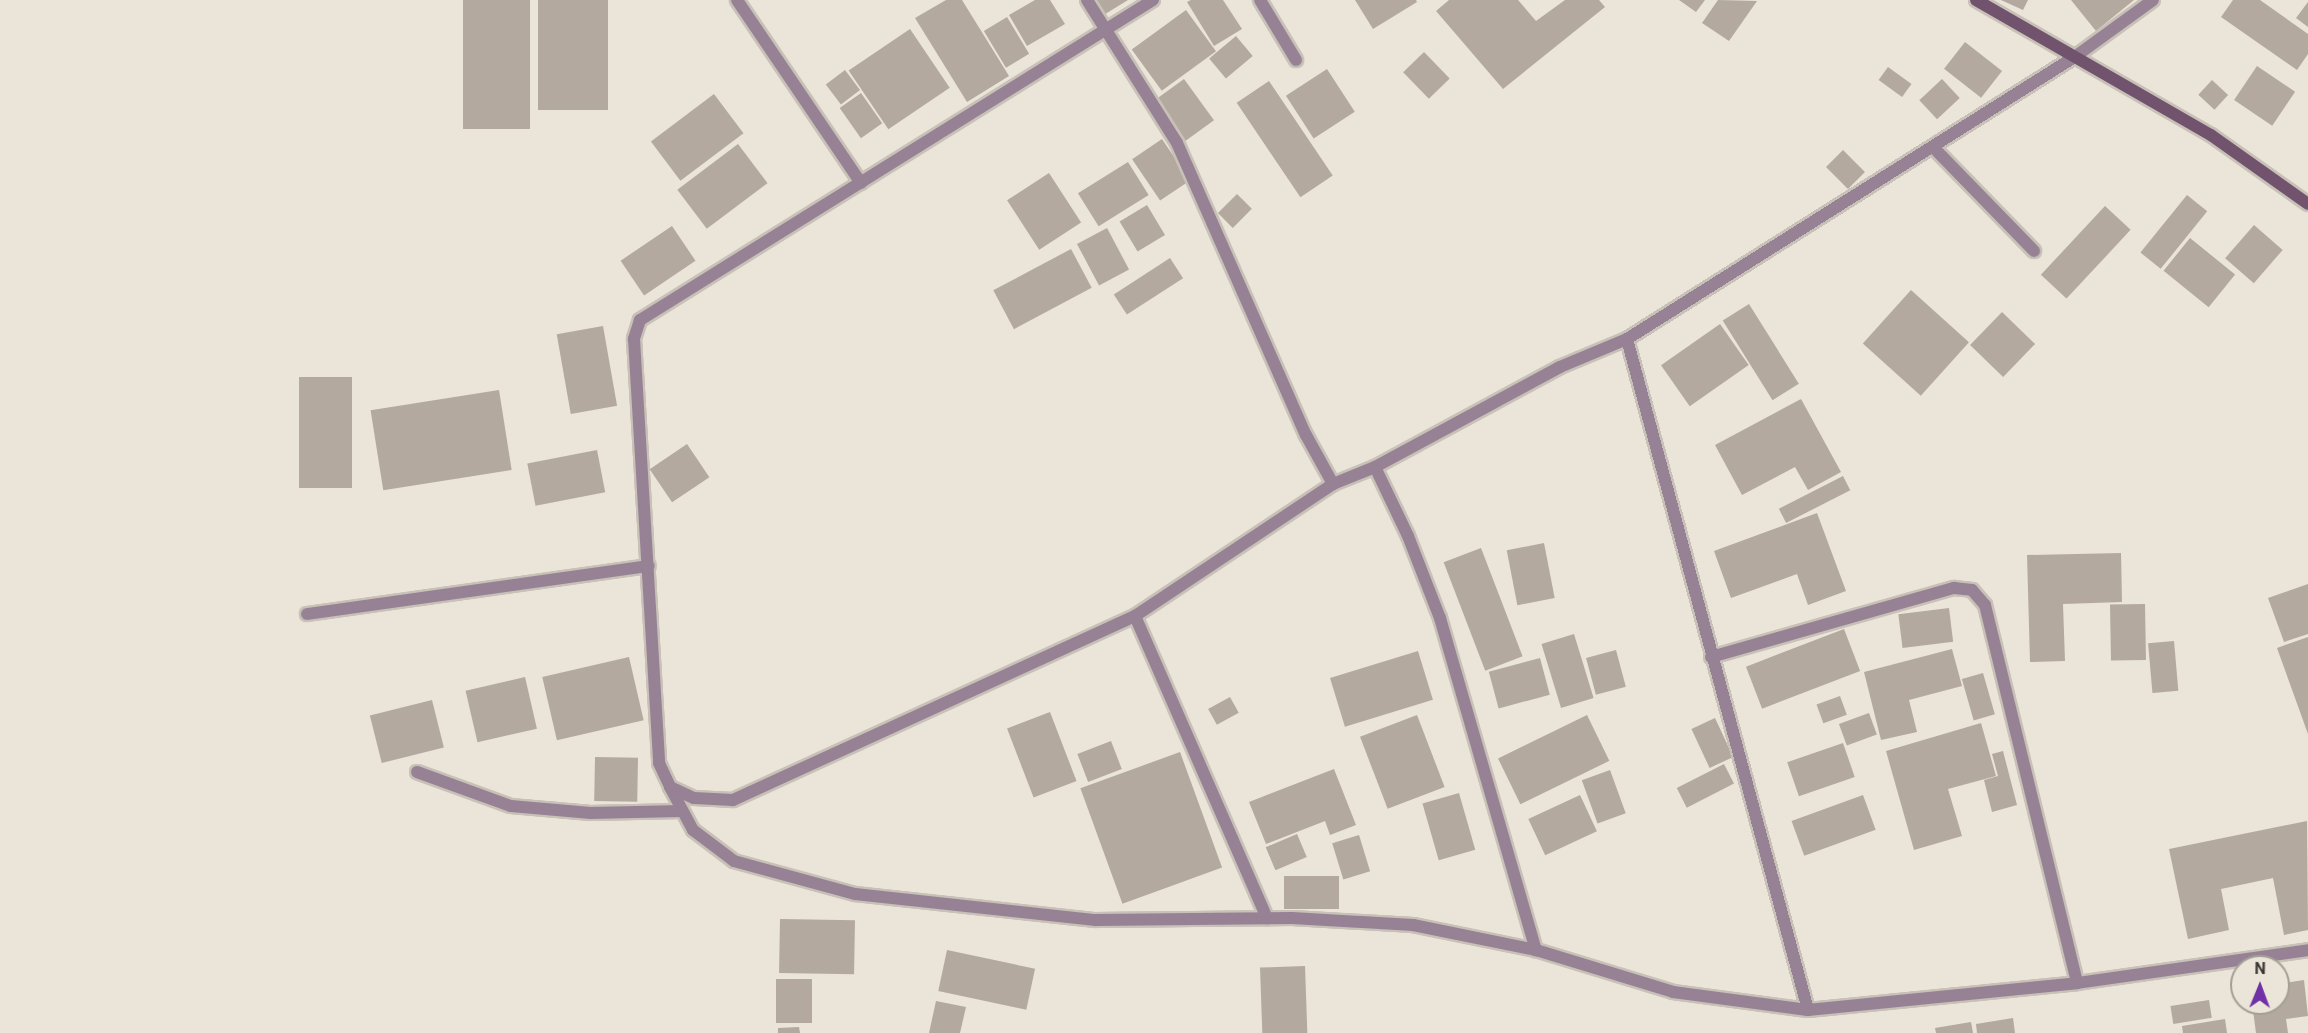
<!DOCTYPE html>
<html>
<head>
<meta charset="utf-8">
<style>
  body { margin:0 }
  #map { position:relative; width:2308px; height:1033px; overflow:hidden; background:#ebe4d8; font-family:Roboto,sans-serif }
  div>[style] { position:absolute }
  [style*='--x'] { left:calc(var(--x)*1px); top:calc(var(--y)*1px); width:calc(var(--w)*1px); rotate:calc(var(--a)*1deg) }
  .building>* { inset:0; background:#b3a99f; transform-origin:0 0 }
  .roads { filter:drop-shadow(2px 0 #c8c1b7) drop-shadow(-2px 0 #c8c1b7) drop-shadow(0 2px #c8c1b7) drop-shadow(0 -2px #c8c1b7) }
  .lane>* { height:12px; margin:-6px; padding:0 6px; transform-origin:6px; border-radius:6px; background:#978295 }
  .street>* { height:12px; margin:-6px; padding:0 6px; transform-origin:6px; border-radius:6px; background:#978295 }
  .secondary>* { height:12px; margin:-6px; padding:0 6px; transform-origin:6px; border-radius:6px; background:#71536e }
  span { translate:-50% -50%; white-space:nowrap; text-align:center; line-height:1.15; -webkit-text-stroke:4.5px #ebe4d8; paint-order:stroke }
  .north { position:absolute; left:2230px; top:955px; width:60px; height:60px; box-sizing:border-box; background:#ebe4d8; border:2px solid #a49f96; border-radius:50%; rotate:1deg; font-size:16px; font-weight:700; line-height:24px; text-align:center; color:#3a3733 }
  .north::after { content:''; display:block; margin:auto; width:21px; height:27px; background:#7031a6; clip-path:polygon(50% 0,100% 100%,50% 72%,0 100%) }
</style>
</head>
<body>
<div id="map">
  <div class="building">
    <div style="left:463px;top:0;width:67px;height:129px"></div>
    <div style="left:538px;top:0;width:70px;height:110px"></div>
    <div style="clip-path:polygon(946px 0,962px 0,1009px 76px,967px 102px,915px 18px)"></div>
    <div style="clip-path:polygon(1035px 0,1050px 0,1065px 24px,1027px 46px,1009px 15px)"></div>
    <div style="clip-path:polygon(1093px 0,1128px 0,1102px 16px)"></div>
    <div style="clip-path:polygon(1191px 0,1223px 0,1242px 29px,1214px 46px,1187px 2px)"></div>
    <div style="clip-path:polygon(1355px 0,1416px 0,1417px 2px,1373px 29px)"></div>
    <div style="clip-path:polygon(1449px 0,1518px 0,1536px 21px,1565px 0,1599px 0,1605px 7px,1503px 89px,1436px 11px)"></div>
    <div style="clip-path:polygon(1679px 0,1705px 0,1696px 12px)"></div>
    <div style="clip-path:polygon(1718px 0,1757px 1px,1729px 41px,1702px 23px)"></div>
    <div style="clip-path:polygon(2001px 0,2028px 0,2023px 10px)"></div>
    <div style="clip-path:polygon(2071px 0,2134px 0,2096px 31px)"></div>
    <div style="clip-path:polygon(2233px 0,2260px 0,2308px 34px,2308px 54px,2297px 70px,2221px 17px)"></div>
    <div style="clip-path:polygon(2308px 2px,2308px 27px,2296px 18px)"></div>
    <div style="left:1186px;top:10px;width:51px;height:67px;rotate:54deg"></div>
    <div style="left:1007px;top:17px;width:43px;height:27px;rotate:59deg"></div>
    <div style="left:910px;top:29px;width:71px;height:74px;rotate:56deg"></div>
    <div style="left:1236px;top:36px;width:26px;height:35px;rotate:50deg"></div>
    <div style="left:1965px;top:42px;width:47px;height:34px;rotate:38deg"></div>
    <div style="left:1424px;top:52px;width:37px;height:29px;rotate:46deg"></div>
    <div style="left:2257px;top:66px;width:46px;height:41px;rotate:34deg"></div>
    <div style="left:1888px;top:67px;width:29px;height:16px;rotate:36deg"></div>
    <div style="left:1327px;top:69px;width:51px;height:49px;rotate:57deg"></div>
    <div style="left:845px;top:70px;width:25px;height:24px;rotate:53deg"></div>
    <div style="left:1184px;top:79px;width:51px;height:35px;rotate:54deg"></div>
    <div style="left:1942px;top:79px;width:26px;height:31px;rotate:47deg"></div>
    <div style="left:2212px;top:80px;width:22px;height:20px;rotate:43deg"></div>
    <div style="left:1269px;top:81px;width:114px;height:39px;rotate:56deg"></div>
    <div style="left:861px;top:93px;width:37px;height:26px;rotate:55deg"></div>
    <div style="left:714px;top:94px;width:49px;height:79px;rotate:53deg"></div>
    <div style="left:1162px;top:139px;width:50px;height:36px;rotate:56deg"></div>
    <div style="left:738px;top:144px;width:49px;height:76px;rotate:53deg"></div>
    <div style="left:1843px;top:150px;width:31px;height:24px;rotate:45deg"></div>
    <div style="left:1128px;top:162px;width:39px;height:59px;rotate:58deg"></div>
    <div style="left:1049px;top:173px;width:59px;height:50px;rotate:57deg"></div>
    <div style="left:1237px;top:194px;width:21px;height:27px;rotate:45deg"></div>
    <div style="left:2187px;top:195px;width:26px;height:74px;rotate:39deg"></div>
    <div style="left:1147px;top:205px;width:35px;height:32px;rotate:59deg"></div>
    <div style="left:2105px;top:206px;width:35px;height:94px;rotate:43deg"></div>
    <div style="left:2254px;top:225px;width:38px;height:44px;rotate:41deg"></div>
    <div style="left:672px;top:226px;width:42px;height:62px;rotate:56deg"></div>
    <div style="left:1107px;top:228px;width:47px;height:34px;rotate:62deg"></div>
    <div style="left:2190px;top:238px;width:58px;height:42px;rotate:39deg"></div>
    <div style="left:1071px;top:249px;width:44px;height:88px;rotate:62deg"></div>
    <div style="left:1170px;top:258px;width:24px;height:67px;rotate:57deg"></div>
    <div style="left:1911px;top:290px;width:78px;height:72px;rotate:42deg"></div>
    <div style="left:1749px;top:304px;width:94px;height:31px;rotate:58deg"></div>
    <div style="left:2002px;top:312px;width:46px;height:46px;rotate:44deg"></div>
    <div style="left:1720px;top:324px;width:50px;height:72px;rotate:55deg"></div>
    <div style="left:603px;top:326px;width:81px;height:47px;rotate:80deg"></div>
    <div style="left:299px;top:377px;width:53px;height:111px"></div>
    <div style="left:499px;top:390px;width:81px;height:130px;rotate:81deg"></div>
    <div style="clip-path:polygon(1801px 399px,1841px 472px,1808px 490px,1795px 467px,1742px 495px,1715px 445px)"></div>
    <div style="left:687px;top:444px;width:40px;height:45px;rotate:56deg"></div>
    <div style="left:597px;top:450px;width:43px;height:71px;rotate:79deg"></div>
    <div style="left:1843px;top:476px;width:16px;height:72px;rotate:63deg"></div>
    <div style="clip-path:polygon(1817px 513px,1846px 591px,1808px 605px,1797px 574px,1731px 598px,1714px 551px)"></div>
    <div style="left:1544px;top:543px;width:56px;height:38px;rotate:79deg"></div>
    <div style="left:1481px;top:548px;width:116px;height:40px;rotate:69deg"></div>
    <div style="clip-path:polygon(2121px 553px,2122px 602px,2063px 604px,2065px 661px,2030px 662px,2027px 555px)"></div>
    <div style="clip-path:polygon(2308px 584px,2308px 634px,2284px 642px,2268px 598px)"></div>
    <div style="left:2145px;top:604px;width:56px;height:35px;rotate:89deg"></div>
    <div style="left:1949px;top:608px;width:34px;height:51px;rotate:83deg"></div>
    <div style="left:1844px;top:629px;width:45px;height:105px;rotate:69deg"></div>
    <div style="left:1574px;top:634px;width:67px;height:34px;rotate:73deg"></div>
    <div style="clip-path:polygon(2308px 637px,2308px 734px,2277px 648px)"></div>
    <div style="left:2174px;top:641px;width:50px;height:26px;rotate:85deg"></div>
    <div style="clip-path:polygon(1952px 649px,1962px 686px,1909px 700px,1917px 732px,1881px 740px,1864px 672px)"></div>
    <div style="left:1616px;top:650px;width:38px;height:31px;rotate:75deg"></div>
    <div style="left:1418px;top:651px;width:51px;height:92px;rotate:73deg"></div>
    <div style="left:629px;top:657px;width:65px;height:89px;rotate:77deg"></div>
    <div style="left:1540px;top:658px;width:38px;height:53px;rotate:75deg"></div>
    <div style="left:1983px;top:673px;width:43px;height:22px;rotate:74deg"></div>
    <div style="left:525px;top:677px;width:53px;height:61px;rotate:77deg"></div>
    <div style="left:1840px;top:696px;width:20px;height:25px;rotate:70deg"></div>
    <div style="left:1230px;top:697px;width:18px;height:25px;rotate:61deg"></div>
    <div style="left:432px;top:700px;width:49px;height:64px;rotate:76deg"></div>
    <div style="left:1050px;top:712px;width:74px;height:46px;rotate:69deg"></div>
    <div style="left:1869px;top:713px;width:23px;height:32px;rotate:70deg"></div>
    <div style="left:1417px;top:715px;width:77px;height:61px;rotate:69deg"></div>
    <div style="left:1587px;top:715px;width:51px;height:99px;rotate:64deg"></div>
    <div style="left:1715px;top:718px;width:43px;height:26px;rotate:65deg"></div>
    <div style="clip-path:polygon(1981px 723px,1996px 776px,1948px 789px,1962px 836px,1914px 850px,1886px 751px)"></div>
    <div style="left:1111px;top:741px;width:30px;height:36px;rotate:69deg"></div>
    <div style="left:1843px;top:743px;width:36px;height:59px;rotate:71deg"></div>
    <div style="clip-path:polygon(2003px 751px,2017px 805px,1992px 812px,1984px 780px,1998px 776px,1992px 754px)"></div>
    <div style="left:1180px;top:752px;width:123px;height:106px;rotate:70deg"></div>
    <div style="left:595px;top:757px;width:43px;height:44px;rotate:1deg"></div>
    <div style="left:1724px;top:764px;width:22px;height:53px;rotate:63deg"></div>
    <div style="clip-path:polygon(1334px 769px,1356px 825px,1330px 835px,1325px 821px,1266px 844px,1249px 802px)"></div>
    <div style="left:1610px;top:770px;width:46px;height:30px;rotate:70deg"></div>
    <div style="left:1459px;top:793px;width:59px;height:38px;rotate:74deg"></div>
    <div style="left:1580px;top:795px;width:40px;height:57px;rotate:65deg"></div>
    <div style="left:1863px;top:795px;width:37px;height:76px;rotate:70deg"></div>
    <div style="clip-path:polygon(2307px 821px,2308px 930px,2284px 935px,2273px 878px,2221px 889px,2229px 930px,2188px 939px,2169px 849px)"></div>
    <div style="left:1297px;top:834px;width:25px;height:34px;rotate:67deg"></div>
    <div style="left:1359px;top:835px;width:38px;height:28px;rotate:73deg"></div>
    <div style="left:1284px;top:876px;width:55px;height:33px"></div>
    <div style="left:780px;top:919px;width:75px;height:54px;rotate:1deg"></div>
    <div style="left:947px;top:950px;width:90px;height:42px;rotate:12deg"></div>
    <div style="left:1305px;top:966px;width:67px;height:45px;rotate:88deg"></div>
    <div style="left:776px;top:979px;width:36px;height:44px"></div>
    <div style="clip-path:polygon(2304px 980px,2308px 1016px,2286px 1019px,2288px 1033px,2256px 1033px,2252px 1003px,2278px 1003px,2278px 984px)"></div>
    <div style="left:2209px;top:1000px;width:18px;height:39px;rotate:81deg"></div>
    <div style="clip-path:polygon(936px 1001px,966px 1007px,960px 1033px,929px 1033px)"></div>
    <div style="clip-path:polygon(2013px 1018px,2015px 1033px,1977px 1033px,1976px 1024px)"></div>
    <div style="clip-path:polygon(2225px 1019px,2227px 1033px,2183px 1033px,2182px 1026px)"></div>
    <div style="clip-path:polygon(1971px 1022px,1973px 1033px,1936px 1033px,1935px 1028px)"></div>
    <div style="clip-path:polygon(799px 1027px,800px 1033px,778px 1033px,778px 1028px)"></div>
  </div>
  <div class="roads">
    <div class="lane">
      <div style="--x:1933;--y:147;--w:145;--a:45.8"></div>
      <div style="--x:417;--y:772;--w:100;--a:19.9"></div>
      <div style="--x:511;--y:806;--w:80;--a:5"></div>
      <div style="--x:591;--y:813;--w:90;--a:-1.3"></div>
    </div>
    <div class="street">
      <div style="--x:737;--y:0;--w:221;--a:55.9"></div>
      <div style="--x:1087;--y:0;--w:169;--a:57.8"></div>
      <div style="--x:1177;--y:143;--w:319;--a:66.2"></div>
      <div style="--x:1306;--y:435;--w:56;--a:61.1"></div>
      <div style="--x:1153;--y:0;--w:605;--a:148.04"></div>
      <div style="--x:640;--y:320;--w:20;--a:108"></div>
      <div style="--x:634;--y:339;--w:425;--a:86.6"></div>
      <div style="--x:659;--y:763;--w:26;--a:65"></div>
      <div style="--x:670;--y:787;--w:26;--a:25"></div>
      <div style="--x:694;--y:798;--w:39;--a:3"></div>
      <div style="--x:733;--y:800;--w:442;--a:-24.6"></div>
      <div style="--x:1135;--y:616;--w:238;--a:-33.7"></div>
      <div style="--x:1333;--y:484;--w:45;--a:-22"></div>
      <div style="--x:1375;--y:467;--w:210;--a:-28.4"></div>
      <div style="--x:1560;--y:367;--w:73;--a:-22.7"></div>
      <div style="--x:1627;--y:339;--w:531;--a:-32.22"></div>
      <div style="--x:2076;--y:56;--w:95;--a:-36"></div>
      <div style="--x:1260;--y:0;--w:70;--a:59"></div>
      <div style="--x:1627;--y:339;--w:695;--a:74.9"></div>
      <div style="--x:1375;--y:467;--w:76;--a:64.4"></div>
      <div style="--x:1408;--y:536;--w:88;--a:68.7"></div>
      <div style="--x:1440;--y:618;--w:346;--a:73.9"></div>
      <div style="--x:307;--y:614;--w:345;--a:-8"></div>
      <div style="--x:1135;--y:616;--w:330;--a:66.4"></div>
      <div style="--x:1711;--y:657;--w:253;--a:-15.9"></div>
      <div style="--x:1954;--y:588;--w:18;--a:6"></div>
      <div style="--x:1972;--y:590;--w:20;--a:49"></div>
      <div style="--x:1985;--y:605;--w:389;--a:76.3"></div>
      <div style="--x:670;--y:787;--w:49;--a:61.9"></div>
      <div style="--x:693;--y:830;--w:51;--a:37.1"></div>
      <div style="--x:734;--y:861;--w:125;--a:15.3"></div>
      <div style="--x:855;--y:894;--w:242;--a:6.2"></div>
      <div style="--x:1096;--y:920;--w:196;--a:-0.6"></div>
      <div style="--x:1292;--y:918;--w:121;--a:3.3"></div>
      <div style="--x:1413;--y:925;--w:126;--a:11.5"></div>
      <div style="--x:1536;--y:950;--w:143;--a:17"></div>
      <div style="--x:1673;--y:992;--w:136;--a:7.6"></div>
      <div style="--x:1808;--y:1010;--w:270;--a:-5.7"></div>
      <div style="--x:2077;--y:983;--w:233;--a:-8.1"></div>
    </div>
    <div class="secondary">
      <div style="--x:1976;--y:0;--w:271;--a:29.9"></div>
      <div style="--x:2211;--y:135;--w:119;--a:35.4"></div>
    </div>
  </div>
  <div class="north">N</div>
</div>
</body>
</html>
